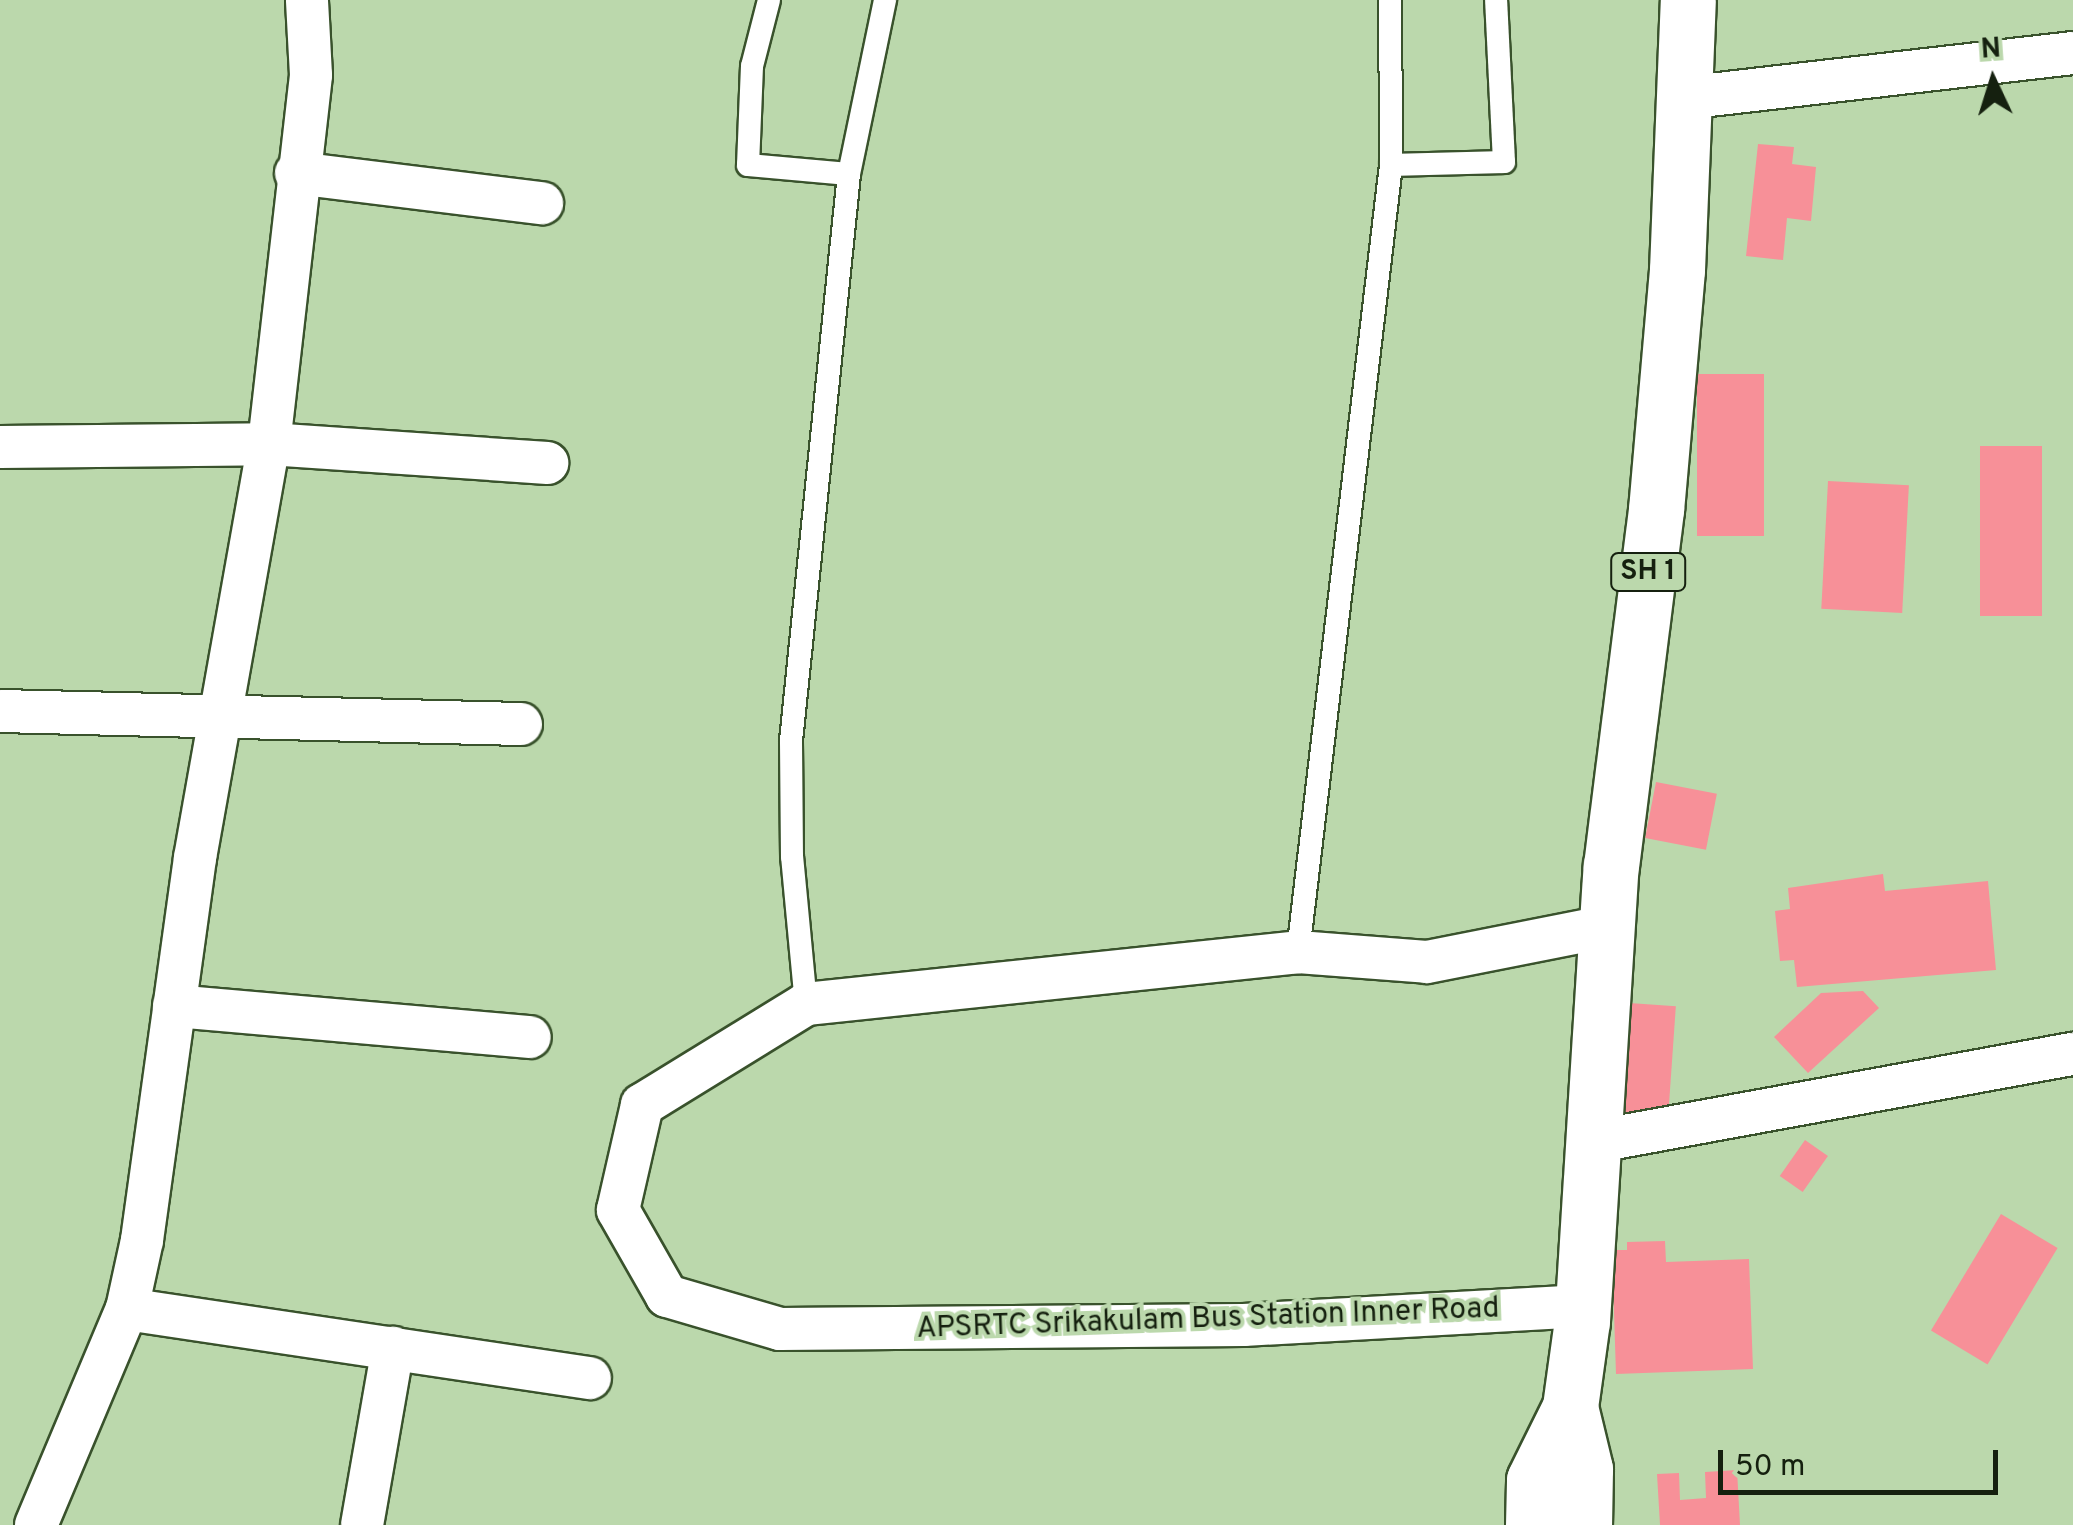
<!DOCTYPE html>
<html>
<head>
<meta charset="utf-8">
<style>
  body { margin:0 }
  #map { position:relative; width:2073px; height:1525px; overflow:hidden; background:#bbd8ac; font-family:Overpass,sans-serif }
  div>[style] { position:absolute }
  [style*='--x'] { left:calc(var(--x)*1px); top:calc(var(--y)*1px); width:calc(var(--w)*1px); rotate:calc(var(--a)*1deg) }
  .building>* { inset:0; background:#f79098; transform-origin:0 0 }
  .roads { filter:drop-shadow(2px 0 #39522c) drop-shadow(-2px 0 #39522c) drop-shadow(0 2px #39522c) drop-shadow(0 -2px #39522c) }
  .lane>* { height:22px; margin:-11px; padding:0 11px; transform-origin:11px; border-radius:11px; background:#fff }
  .street>* { height:42px; margin:-21px; padding:0 21px; transform-origin:21px; border-radius:21px; background:#fff }
  .primary>* { height:55px; margin:-27.5px; padding:0 27.5px; transform-origin:27.5px; border-radius:27.5px; background:#fff }
  span { translate:-50% -50%; white-space:nowrap; text-align:center; line-height:1.15; -webkit-text-stroke:8px #bbd8ac; paint-order:stroke }
  .shield-label span { padding:2px 8px; background:#bbd8ac; border:2px solid; border-radius:8px; -webkit-text-stroke-width:0 }
  .shield-label { font-size:28px; color:#15200f; font-weight:700 }
  .street-label { font-size:30px; color:#15200f }
  .north { position:absolute; left:1943px; top:30px; width:100px; height:100px; -webkit-text-stroke:8px #bbd8ac; paint-order:stroke; rotate:356deg; font-size:28px; font-weight:700; line-height:40px; text-align:center; color:#15200f }
  .north::after { content:''; display:block; margin:auto; width:35px; height:45px; background:#15200f; clip-path:polygon(50% 0,100% 100%,50% 72%,0 100%) }
  .scale { position:absolute; left:1718px; top:1450px; width:280px; height:45px; box-sizing:border-box; border:5px solid #15200f; border-top:0; padding-left:12px; font-size:30px; line-height:35px; white-space:nowrap; color:#15200f; -webkit-text-stroke:8px #bbd8ac; paint-order:stroke }
</style>
</head>
<body>
<div id="map">
  <div class="building">
    <div style="clip-path:polygon(1758px 144px,1794px 147px,1792px 164px,1816px 167px,1811px 221px,1787px 218px,1783px 260px,1746px 256px)"></div>
    <div style="left:1697px;top:374px;width:67px;height:162px"></div>
    <div style="left:1980px;top:446px;width:62px;height:170px"></div>
    <div style="left:1828px;top:481px;width:81px;height:128px;rotate:3deg"></div>
    <div style="left:1656px;top:782px;width:62px;height:57px;rotate:11deg"></div>
    <div style="clip-path:polygon(1883px 874px,1885px 891px,1988px 881px,1996px 970px,1797px 987px,1794px 960px,1780px 961px,1775px 911px,1790px 909px,1788px 888px)"></div>
    <div style="clip-path:polygon(1863px 991px,1879px 1008px,1808px 1073px,1774px 1037px,1821px 993px)"></div>
    <div style="left:1615px;top:1002px;width:61px;height:113px;rotate:4deg"></div>
    <div style="left:1805px;top:1140px;width:28px;height:44px;rotate:35deg"></div>
    <div style="left:2001px;top:1214px;width:66px;height:136px;rotate:31deg"></div>
    <div style="clip-path:polygon(1665px 1241px,1666px 1262px,1749px 1259px,1753px 1369px,1616px 1374px,1612px 1250px,1627px 1250px,1627px 1242px)"></div>
    <div style="clip-path:polygon(1737px 1470px,1740px 1525px,1660px 1525px,1657px 1474px,1679px 1473px,1680px 1500px,1706px 1498px,1705px 1472px)"></div>
  </div>
  <div class="roads">
    <div class="lane">
      <div style="--x:769;--y:0;--w:68;--a:104.4"></div>
      <div style="--x:752;--y:66;--w:99;--a:92.3"></div>
      <div style="--x:748;--y:165;--w:101;--a:5.1"></div>
      <div style="--x:1391;--y:165;--w:113;--a:-1.5"></div>
      <div style="--x:1504;--y:162;--w:162;--a:-92.8"></div>
      <div style="--x:1298;--y:952;--w:792;--a:-83.26"></div>
      <div style="--x:1391;--y:165;--w:165;--a:-90.3"></div>
      <div style="--x:806;--y:1004;--w:148;--a:-95.4"></div>
      <div style="--x:792;--y:857;--w:116;--a:-90.5"></div>
      <div style="--x:791;--y:741;--w:570;--a:-84.16"></div>
      <div style="--x:849;--y:174;--w:178;--a:-78.3"></div>
    </div>
    <div class="street">
      <div style="--x:1684;--y:98;--w:392;--a:-6.6"></div>
      <div style="--x:296;--y:173;--w:248;--a:7"></div>
      <div style="--x:0;--y:447;--w:269;--a:-0.6"></div>
      <div style="--x:269;--y:444;--w:279;--a:3.9"></div>
      <div style="--x:0;--y:711;--w:521;--a:1.43"></div>
      <div style="--x:174;--y:1006;--w:357;--a:5"></div>
      <div style="--x:1592;--y:1142;--w:489;--a:-10.4"></div>
      <div style="--x:1583;--y:1306;--w:340;--a:176.8"></div>
      <div style="--x:1244;--y:1325;--w:464;--a:179.5"></div>
      <div style="--x:780;--y:1329;--w:118;--a:-163.7"></div>
      <div style="--x:667;--y:1296;--w:99;--a:-119.7"></div>
      <div style="--x:618;--y:1210;--w:108;--a:-77.1"></div>
      <div style="--x:642;--y:1105;--w:193;--a:-31.6"></div>
      <div style="--x:806;--y:1004;--w:495;--a:-6"></div>
      <div style="--x:1298;--y:952;--w:129;--a:4.4"></div>
      <div style="--x:1427;--y:962;--w:186;--a:-11.2"></div>
      <div style="--x:127;--y:1309;--w:468;--a:8.5"></div>
      <div style="--x:36;--y:1525;--w:234;--a:-67.2"></div>
      <div style="--x:127;--y:1309;--w:71;--a:-77.7"></div>
      <div style="--x:142;--y:1240;--w:386;--a:-82.1"></div>
      <div style="--x:195;--y:858;--w:421;--a:-79.9"></div>
      <div style="--x:269;--y:444;--w:371;--a:-83.5"></div>
      <div style="--x:311;--y:75;--w:75;--a:-93.1"></div>
      <div style="--x:362;--y:1525;--w:180;--a:-80.1"></div>
    </div>
    <div class="primary">
      <div style="--x:1570;--y:1407;--w:64;--a:76.4"></div>
      <div style="--x:1585;--y:1469;--w:56;--a:91"></div>
      <div style="--x:1533;--y:1525;--w:45;--a:-88.7"></div>
      <div style="--x:1534;--y:1480;--w:81;--a:-63.7"></div>
      <div style="--x:1570;--y:1407;--w:87;--a:-82.1"></div>
      <div style="--x:1582;--y:1321;--w:456;--a:-86.4"></div>
      <div style="--x:1611;--y:866;--w:359;--a:-82.8"></div>
      <div style="--x:1656;--y:510;--w:241;--a:-85"></div>
      <div style="--x:1677;--y:270;--w:270;--a:-87.7"></div>
    </div>
  </div>
  <div class="shield-label">
    <span style="left:1648px;top:572px">SH 1</span>
  </div>
  <div class="street-label">
    <span style="left:1208px;top:1320px;rotate:-2deg">APSRTC Srikakulam Bus Station Inner Road</span>
  </div>
  <div class="north">N</div>
  <div class="scale">50 m</div>
</div>
</body>
</html>
